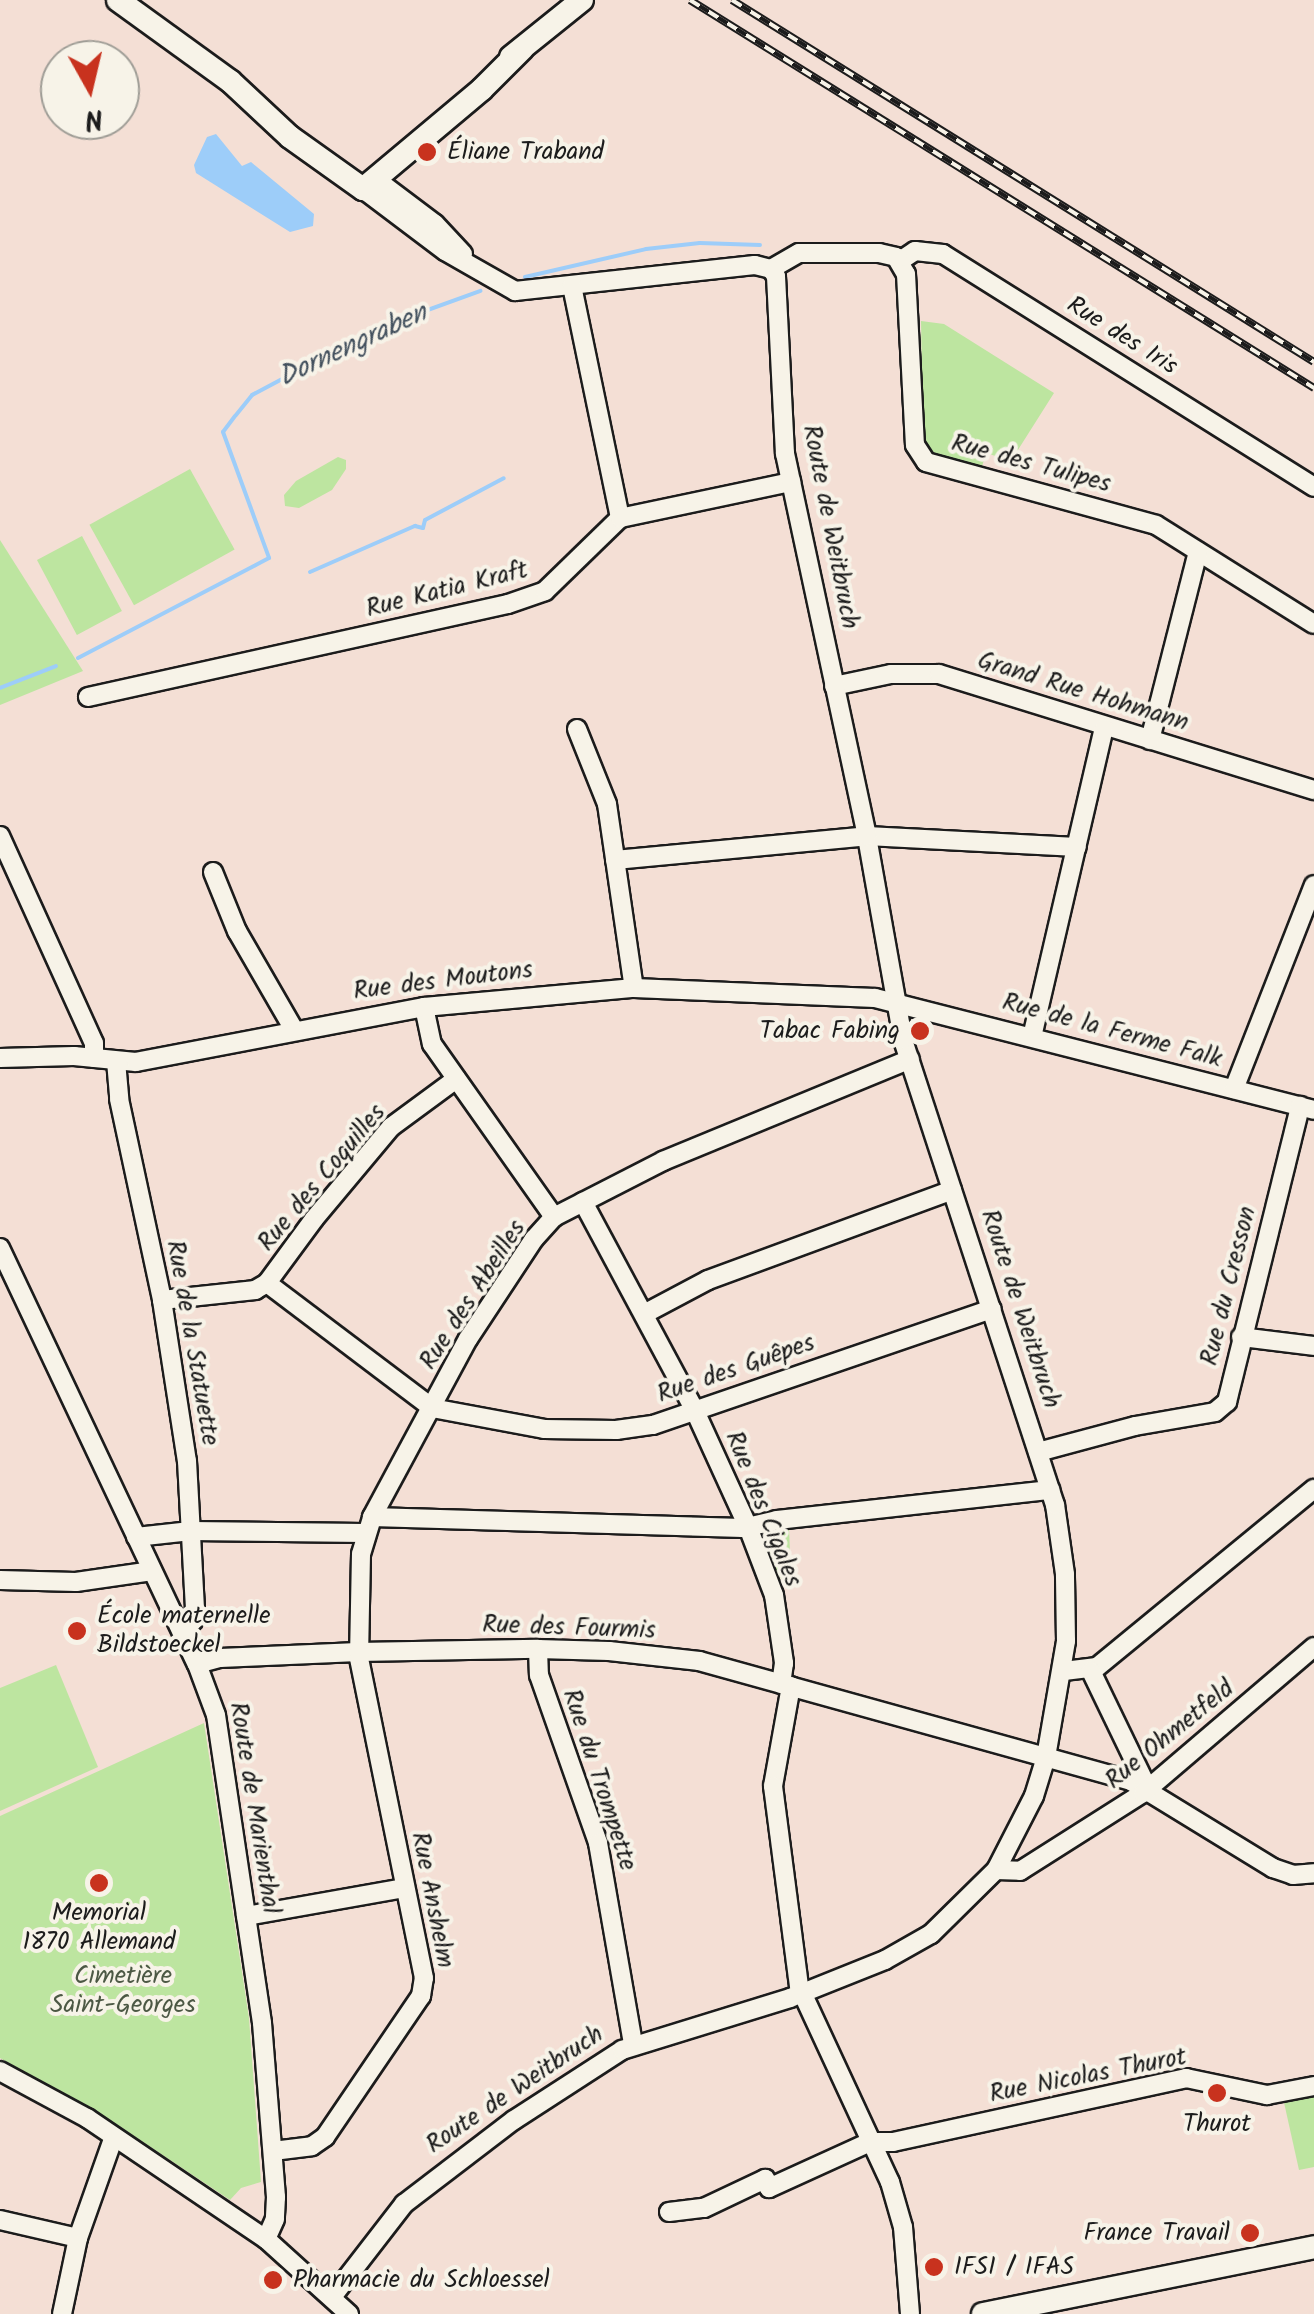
<!DOCTYPE html>
<html>
<head>
<meta charset="utf-8">
<style>
  body { margin:0 }
  #map { position:relative; width:1314px; height:2314px; overflow:hidden; background:#f4dfd5; font-family:Kalam,sans-serif }
  div>[style] { position:absolute }
  [style*='--x'] { left:calc(var(--x)*1px); top:calc(var(--y)*1px); width:calc(var(--w)*1px); rotate:calc(var(--a)*1deg) }
  .green>* { inset:0; background:#bde5a0; transform-origin:0 0 }
  .water>* { inset:0; background:#9dcdf9 }
  .stream>* { height:4px; margin:-2px; padding:0 2px; transform-origin:2px; border-radius:2px; background:#9dcdf9 }
  .roads { filter:drop-shadow(2px 0 #1c1c1c) drop-shadow(-2px 0 #1c1c1c) drop-shadow(0 2px #1c1c1c) drop-shadow(0 -2px #1c1c1c) }
  .minor>* { height:18px; margin:-9px; padding:0 9px; transform-origin:9px; border-radius:9px; background:#f7f3e8 }
  .major>* { height:22px; margin:-11px; padding:0 11px; transform-origin:11px; border-radius:11px; background:#f7f3e8 }
  .rail>* { height:8px; margin-top:-4px; transform-origin:0; background:repeating-linear-gradient(90deg,#f7f3e8 0 11px,#1c1c1c 0 22px); box-sizing:border-box; border-block:2px solid #1c1c1c }
  .dots>* { width:28px; height:28px; translate:-50% -50%; box-sizing:border-box; border:5px solid #f7f3e8; border-radius:50% }
  span { translate:-50% -50%; white-space:nowrap; text-align:center; line-height:1.15; -webkit-text-stroke:8px #f7f3e8; paint-order:stroke }
  .poi-label { font-size:25px; color:#1c1c1c }
  .left { translate:0 -50%; text-align:left }
  .right { translate:-100% -50%; text-align:right }
  .street-label { font-size:25px; color:#1c1c1c }
  .park-label { font-size:25px; color:#4c5844 }
  .water-label { font-size:28px; color:#43515e; font-style:italic }
  .north { position:absolute; left:40px; top:40px; width:100px; height:100px; box-sizing:border-box; background:#f7f3e8; border:2px solid #9f9d96; border-radius:50%; rotate:172deg; font-size:28px; font-weight:700; line-height:40px; text-align:center; color:#1c1c1c }
  .north::after { content:''; display:block; margin:auto; width:35px; height:45px; background:#c8321e; clip-path:polygon(50% 0,100% 100%,50% 72%,0 100%) }
</style>
</head>
<body>
<div id="map">
  <div class="green">
    <div style="clip-path:polygon(921px 321px,944px 324px,1054px 393px,1011px 461px,986px 453px,981px 470px,932px 456px,923px 440px)"></div>
    <div style="clip-path:polygon(338px 457px,346px 460px,346px 469px,332px 490px,299px 508px,285px 506px,284px 495px,296px 481px)"></div>
    <div style="left:190px;top:469px;width:92px;height:115px;rotate:61deg"></div>
    <div style="left:82px;top:536px;width:85px;height:51px;rotate:62deg"></div>
    <div style="clip-path:polygon(0 540px,83px 671px,0 705px)"></div>
    <div style="clip-path:polygon(789px 1527px,791px 1581px,786px 1584px,778px 1575px,764px 1540px,773px 1528px)"></div>
    <div style="clip-path:polygon(56px 1665px,98px 1767px,0 1811px,0 1688px)"></div>
    <div style="clip-path:polygon(204px 1723px,249px 2018px,261px 2182px,241px 2188px,230px 2200px,119px 2126px,0 2058px,0 1816px)"></div>
    <div style="clip-path:polygon(1314px 2092px,1314px 2167px,1299px 2170px,1283px 2098px)"></div>
  </div>
  <div class="water">
    <div style="clip-path:polygon(216px 134px,242px 166px,251px 162px,314px 214px,313px 226px,290px 232px,196px 173px,194px 165px,207px 137px)"></div>
  </div>
  <div class="stream">
    <div style="--x:525;--y:277;--w:124;--a:-13"></div>
    <div style="--x:646;--y:249;--w:54;--a:-6.3"></div>
    <div style="--x:700;--y:243;--w:60;--a:1.9"></div>
    <div style="--x:236;--y:415;--w:26;--a:-51"></div>
    <div style="--x:252;--y:395;--w:143;--a:-28"></div>
    <div style="--x:378;--y:328;--w:109;--a:-19.9"></div>
    <div style="--x:235;--y:416;--w:20;--a:127"></div>
    <div style="--x:223;--y:432;--w:134;--a:69.9"></div>
    <div style="--x:269;--y:558;--w:15;--a:152"></div>
    <div style="--x:310;--y:572;--w:115;--a:-23.7"></div>
    <div style="--x:415;--y:526;--w:8;--a:14"></div>
    <div style="--x:423;--y:528;--w:8;--a:-76"></div>
    <div style="--x:425;--y:520;--w:89;--a:-28"></div>
    <div style="--x:78;--y:658;--w:199;--a:-27.6"></div>
    <div style="--x:0;--y:688;--w:60;--a:-21.4"></div>
  </div>
  <div class="roads">
    <div class="minor">
      <div style="--x:374;--y:178;--w:76;--a:37"></div>
      <div style="--x:435;--y:224;--w:41;--a:47"></div>
      <div style="--x:363;--y:189;--w:103;--a:37.1"></div>
      <div style="--x:445;--y:251;--w:81;--a:29.7"></div>
      <div style="--x:515;--y:291;--w:241;--a:-6.2"></div>
      <div style="--x:755;--y:265;--w:16;--a:14"></div>
      <div style="--x:900;--y:261;--w:18;--a:-34"></div>
      <div style="--x:915;--y:251;--w:28;--a:6"></div>
      <div style="--x:943;--y:254;--w:438;--a:32.1"></div>
      <div style="--x:771;--y:269;--w:32;--a:-30"></div>
      <div style="--x:799;--y:253;--w:80;--a:0"></div>
      <div style="--x:879;--y:253;--w:17;--a:13"></div>
      <div style="--x:896;--y:257;--w:20;--a:60"></div>
      <div style="--x:906;--y:274;--w:171;--a:87"></div>
      <div style="--x:915;--y:445;--w:20;--a:57"></div>
      <div style="--x:926;--y:462;--w:238;--a:15.3"></div>
      <div style="--x:1156;--y:525;--w:186;--a:32.1"></div>
      <div style="--x:572;--y:286;--w:237;--a:78.3"></div>
      <div style="--x:834;--y:686;--w:58;--a:-11.9"></div>
      <div style="--x:891;--y:674;--w:48;--a:0"></div>
      <div style="--x:939;--y:674;--w:393;--a:17.2"></div>
      <div style="--x:88;--y:697;--w:430;--a:-12.5"></div>
      <div style="--x:508;--y:604;--w:39;--a:-19"></div>
      <div style="--x:545;--y:591;--w:105;--a:-44.2"></div>
      <div style="--x:620;--y:518;--w:175;--a:-11.9"></div>
      <div style="--x:577;--y:729;--w:81;--a:68.2"></div>
      <div style="--x:607;--y:804;--w:186;--a:81.7"></div>
      <div style="--x:1150;--y:740;--w:194;--a:-75.7"></div>
      <div style="--x:0;--y:836;--w:227;--a:65.6"></div>
      <div style="--x:94;--y:1043;--w:15;--a:90"></div>
      <div style="--x:615;--y:860;--w:253;--a:-5.4"></div>
      <div style="--x:867;--y:836;--w:210;--a:3"></div>
      <div style="--x:213;--y:872;--w:64;--a:67.9"></div>
      <div style="--x:237;--y:931;--w:112;--a:60"></div>
      <div style="--x:424;--y:1007;--w:38;--a:78"></div>
      <div style="--x:432;--y:1044;--w:212;--a:54.8"></div>
      <div style="--x:1032;--y:1037;--w:317;--a:-76.9"></div>
      <div style="--x:0;--y:1058;--w:74;--a:-1.5"></div>
      <div style="--x:74;--y:1056;--w:62;--a:5.5"></div>
      <div style="--x:136;--y:1062;--w:293;--a:-10.8"></div>
      <div style="--x:424;--y:1007;--w:211;--a:-5.2"></div>
      <div style="--x:634;--y:988;--w:241;--a:2.4"></div>
      <div style="--x:875;--y:998;--w:453;--a:14.3"></div>
      <div style="--x:116;--y:1061;--w:38;--a:85"></div>
      <div style="--x:119;--y:1099;--w:206;--a:77.9"></div>
      <div style="--x:162;--y:1300;--w:163;--a:81.2"></div>
      <div style="--x:187;--y:1461;--w:147;--a:86.9"></div>
      <div style="--x:195;--y:1608;--w:13;--a:99"></div>
      <div style="--x:193;--y:1621;--w:15;--a:143"></div>
      <div style="--x:1234;--y:1089;--w:219;--a:-68.6"></div>
      <div style="--x:583;--y:1202;--w:237;--a:61.8"></div>
      <div style="--x:695;--y:1411;--w:128;--a:65.4"></div>
      <div style="--x:748;--y:1527;--w:73;--a:69.1"></div>
      <div style="--x:774;--y:1595;--w:69;--a:81.6"></div>
      <div style="--x:784;--y:1663;--w:21;--a:98"></div>
      <div style="--x:0;--y:1248;--w:460;--a:64.7"></div>
      <div style="--x:197;--y:1664;--w:54;--a:69.6"></div>
      <div style="--x:216;--y:1715;--w:311;--a:81.5"></div>
      <div style="--x:262;--y:2023;--w:175;--a:85.4"></div>
      <div style="--x:276;--y:2197;--w:22;--a:93"></div>
      <div style="--x:275;--y:2219;--w:22;--a:114"></div>
      <div style="--x:267;--y:1283;--w:207;--a:37.1"></div>
      <div style="--x:432;--y:1408;--w:114;--a:10.6"></div>
      <div style="--x:544;--y:1429;--w:72;--a:0.8"></div>
      <div style="--x:616;--y:1430;--w:37;--a:-8"></div>
      <div style="--x:653;--y:1425;--w:358;--a:-18.9"></div>
      <div style="--x:162;--y:1300;--w:94;--a:-6.1"></div>
      <div style="--x:255;--y:1290;--w:14;--a:-30"></div>
      <div style="--x:267;--y:1283;--w:79;--a:-53.7"></div>
      <div style="--x:314;--y:1219;--w:120;--a:-50.1"></div>
      <div style="--x:391;--y:1127;--w:81;--a:-36.4"></div>
      <div style="--x:644;--y:1314;--w:72;--a:-28"></div>
      <div style="--x:708;--y:1280;--w:260;--a:-20.2"></div>
      <div style="--x:1241;--y:1337;--w:74;--a:7"></div>
      <div style="--x:1038;--y:1452;--w:100;--a:-15"></div>
      <div style="--x:1135;--y:1426;--w:81;--a:-9.9"></div>
      <div style="--x:1215;--y:1412;--w:16;--a:-40"></div>
      <div style="--x:1227;--y:1402;--w:305;--a:-76.1"></div>
      <div style="--x:372;--y:1517;--w:371;--a:1.7"></div>
      <div style="--x:743;--y:1528;--w:35;--a:-13"></div>
      <div style="--x:777;--y:1520;--w:275;--a:-6.3"></div>
      <div style="--x:136;--y:1537;--w:55;--a:-6.2"></div>
      <div style="--x:191;--y:1531;--w:173;--a:0.7"></div>
      <div style="--x:0;--y:1580;--w:76;--a:1.5"></div>
      <div style="--x:76;--y:1582;--w:77;--a:-8.2"></div>
      <div style="--x:538;--y:1649;--w:26;--a:88"></div>
      <div style="--x:539;--y:1675;--w:178;--a:70.6"></div>
      <div style="--x:598;--y:1843;--w:204;--a:80.1"></div>
      <div style="--x:197;--y:1664;--w:24;--a:-15"></div>
      <div style="--x:220;--y:1658;--w:138;--a:-2.5"></div>
      <div style="--x:358;--y:1652;--w:180;--a:-1"></div>
      <div style="--x:538;--y:1649;--w:71;--a:1.6"></div>
      <div style="--x:609;--y:1651;--w:91;--a:6.3"></div>
      <div style="--x:699;--y:1661;--w:448;--a:15.5"></div>
      <div style="--x:1131;--y:1781;--w:167;--a:31.5"></div>
      <div style="--x:1273;--y:1868;--w:21;--a:19"></div>
      <div style="--x:1293;--y:1875;--w:21;--a:-5"></div>
      <div style="--x:1064;--y:1671;--w:33;--a:-7"></div>
      <div style="--x:1097;--y:1667;--w:281;--a:-39.4"></div>
      <div style="--x:1091;--y:1671;--w:131;--a:64.2"></div>
      <div style="--x:791;--y:1686;--w:102;--a:100.2"></div>
      <div style="--x:773;--y:1786;--w:202;--a:82.6"></div>
      <div style="--x:799;--y:1986;--w:216;--a:65.1"></div>
      <div style="--x:890;--y:2182;--w:47;--a:73.9"></div>
      <div style="--x:903;--y:2227;--w:87;--a:85.4"></div>
      <div style="--x:996;--y:1870;--w:24;--a:2"></div>
      <div style="--x:1020;--y:1871;--w:146;--a:-32.4"></div>
      <div style="--x:1143;--y:1793;--w:225;--a:-40.5"></div>
      <div style="--x:246;--y:1916;--w:161;--a:-10"></div>
      <div style="--x:0;--y:2071;--w:99;--a:28.4"></div>
      <div style="--x:87;--y:2118;--w:216;--a:34.1"></div>
      <div style="--x:266;--y:2239;--w:112;--a:42.1"></div>
      <div style="--x:273;--y:2151;--w:39;--a:-7"></div>
      <div style="--x:312;--y:2146;--w:16;--a:-35"></div>
      <div style="--x:325;--y:2137;--w:171;--a:-55.8"></div>
      <div style="--x:421;--y:1996;--w:18;--a:-81"></div>
      <div style="--x:424;--y:1978;--w:327;--a:-101.5"></div>
      <div style="--x:359;--y:1658;--w:104;--a:-88.9"></div>
      <div style="--x:361;--y:1554;--w:39;--a:-73"></div>
      <div style="--x:372;--y:1517;--w:202;--a:-61.7"></div>
      <div style="--x:468;--y:1339;--w:120;--a:-56.6"></div>
      <div style="--x:534;--y:1239;--w:30;--a:-48"></div>
      <div style="--x:554;--y:1217;--w:123;--a:-27.2"></div>
      <div style="--x:663;--y:1161;--w:267;--a:-22.4"></div>
      <div style="--x:669;--y:2212;--w:35;--a:-7"></div>
      <div style="--x:704;--y:2208;--w:68;--a:-25.4"></div>
      <div style="--x:765;--y:2179;--w:10;--a:66"></div>
      <div style="--x:769;--y:2188;--w:111;--a:-24.5"></div>
      <div style="--x:870;--y:2142;--w:23;--a:0"></div>
      <div style="--x:893;--y:2142;--w:300;--a:-12.3"></div>
      <div style="--x:1186;--y:2078;--w:83;--a:11.9"></div>
      <div style="--x:1267;--y:2095;--w:48;--a:-10.8"></div>
      <div style="--x:0;--y:2220;--w:80;--a:13"></div>
      <div style="--x:332;--y:2297;--w:118;--a:-52.3"></div>
      <div style="--x:404;--y:2204;--w:138;--a:-37.4"></div>
      <div style="--x:514;--y:2120;--w:129;--a:-32.9"></div>
      <div style="--x:622;--y:2050;--w:176;--a:-17.2"></div>
      <div style="--x:790;--y:1998;--w:102;--a:-21.8"></div>
      <div style="--x:885;--y:1960;--w:53;--a:-29.5"></div>
      <div style="--x:931;--y:1934;--w:91;--a:-44.6"></div>
      <div style="--x:996;--y:1870;--w:83;--a:-62.8"></div>
      <div style="--x:1034;--y:1796;--w:41;--a:-72.9"></div>
      <div style="--x:1046;--y:1757;--w:118;--a:-80.2"></div>
      <div style="--x:1066;--y:1641;--w:67;--a:-90.9"></div>
      <div style="--x:1065;--y:1574;--w:70;--a:-98.2"></div>
      <div style="--x:1055;--y:1505;--w:490;--a:-108.1"></div>
      <div style="--x:903;--y:1039;--w:206;--a:-100.1"></div>
      <div style="--x:867;--y:836;--w:391;--a:-102.1"></div>
      <div style="--x:785;--y:454;--w:178;--a:-92.9"></div>
      <div style="--x:776;--y:276;--w:9;--a:-126"></div>
      <div style="--x:62;--y:2314;--w:78;--a:-78.1"></div>
      <div style="--x:78;--y:2238;--w:105;--a:-70.5"></div>
    </div>
    <div class="major">
      <div style="--x:118;--y:0;--w:138;--a:35.9"></div>
      <div style="--x:230;--y:81;--w:82;--a:43"></div>
      <div style="--x:290;--y:137;--w:90;--a:35.5"></div>
      <div style="--x:363;--y:189;--w:155;--a:-40"></div>
      <div style="--x:482;--y:89;--w:57;--a:-45"></div>
      <div style="--x:511;--y:57;--w:91;--a:-38.8"></div>
      <div style="--x:983;--y:2314;--w:338;--a:-11.4"></div>
    </div>
  </div>
  <div class="rail">
    <div style="--x:690;--y:0;--w:735;--a:31.87"></div>
    <div style="--x:732;--y:0;--w:685;--a:31.88"></div>
  </div>
  <div class="dots">
    <div style="left:427px;top:152px;background:#c8321e"></div>
    <div style="left:920px;top:1031px;background:#c8321e"></div>
    <div style="left:77px;top:1631px;background:#c8321e"></div>
    <div style="left:99px;top:1883px;background:#c8321e"></div>
    <div style="left:1217px;top:2093px;background:#c8321e"></div>
    <div style="left:1250px;top:2233px;background:#c8321e"></div>
    <div style="left:934px;top:2267px;background:#c8321e"></div>
    <div style="left:273px;top:2280px;background:#c8321e"></div>
  </div>
  <div class="poi-label">
    <span class="left" style="left:447px;top:152px">Éliane Traband</span>
    <span class="right" style="left:900px;top:1031px">Tabac Fabing</span>
    <span class="left" style="left:97px;top:1631px">École maternelle<br>Bildstoeckel</span>
    <span style="left:99px;top:1928px">Memorial<br>1870 Allemand</span>
    <span style="left:1217px;top:2124px">Thurot</span>
    <span class="right" style="left:1230px;top:2233px">France Travail</span>
    <span class="left" style="left:954px;top:2267px">IFSI / IFAS</span>
    <span class="left" style="left:293px;top:2280px">Pharmacie du Schloessel</span>
  </div>
  <div class="street-label">
    <span style="left:1122px;top:336px;rotate:32deg">Rue des Iris</span>
    <span style="left:1031px;top:464px;rotate:15deg">Rue des Tulipes</span>
    <span style="left:830px;top:527px;rotate:79deg">Route de Weitbruch</span>
    <span style="left:447px;top:590px;rotate:-14deg">Rue Katia Kraft</span>
    <span style="left:1083px;top:692px;rotate:17deg">Grand Rue Hohmann</span>
    <span style="left:443px;top:981px;rotate:-7deg">Rue des Moutons</span>
    <span style="left:1112px;top:1031px;rotate:15deg">Rue de la Ferme Falk</span>
    <span style="left:322px;top:1178px;rotate:-50deg">Rue des Coquilles</span>
    <span style="left:1229px;top:1286px;rotate:-76deg">Rue du Cresson</span>
    <span style="left:473px;top:1295px;rotate:-57deg">Rue des Abeilles</span>
    <span style="left:1020px;top:1309px;rotate:72deg">Route de Weitbruch</span>
    <span style="left:192px;top:1343px;rotate:80deg">Rue de la Statuette</span>
    <span style="left:736px;top:1369px;rotate:-19deg">Rue des Guêpes</span>
    <span style="left:763px;top:1509px;rotate:68deg">Rue des Cigales</span>
    <span style="left:569px;top:1628px;rotate:2deg">Rue des Fourmis</span>
    <span style="left:1170px;top:1735px;rotate:-39deg">Rue Ohmetfeld</span>
    <span style="left:599px;top:1780px;rotate:72deg">Rue du Trompette</span>
    <span style="left:254px;top:1808px;rotate:81deg">Route de Marienthal</span>
    <span style="left:432px;top:1900px;rotate:79deg">Rue Anshelm</span>
    <span style="left:1088px;top:2076px;rotate:-11deg">Rue Nicolas Thurot</span>
    <span style="left:515px;top:2090px;rotate:-34deg">Route de Weitbruch</span>
  </div>
  <div class="park-label">
    <span style="left:123px;top:1991px">Cimetière<br>Saint-Georges</span>
  </div>
  <div class="water-label">
    <span style="left:353px;top:346px;rotate:-25deg">Dornengraben</span>
  </div>
  <div class="north">N</div>
</div>
</body>
</html>
